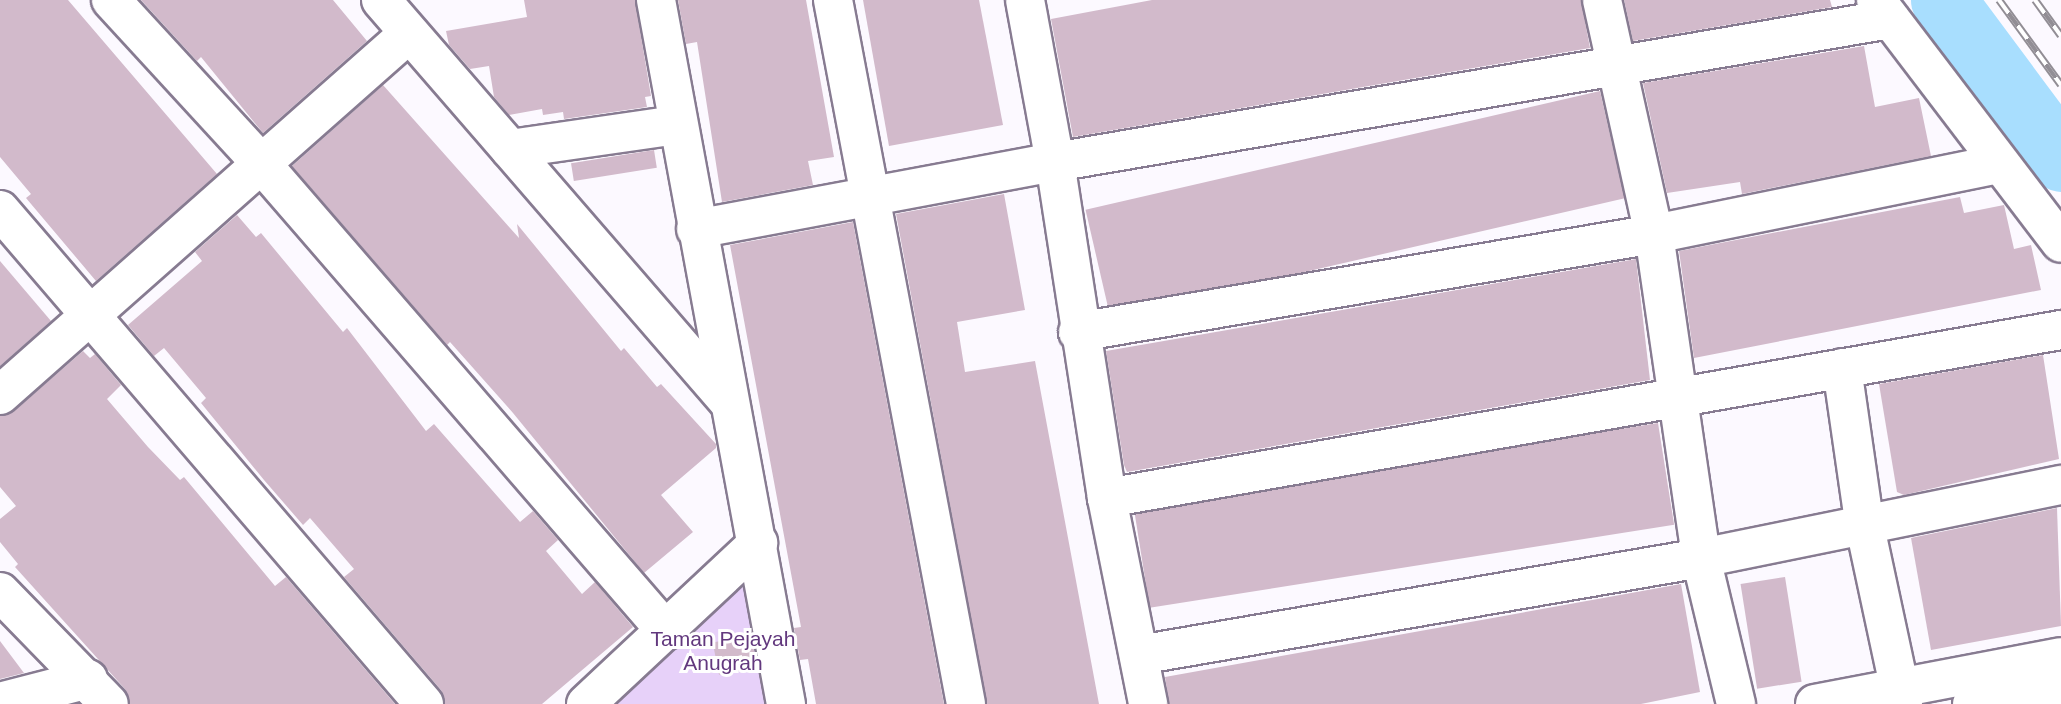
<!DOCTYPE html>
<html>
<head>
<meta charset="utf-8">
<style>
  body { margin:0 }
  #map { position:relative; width:2061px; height:704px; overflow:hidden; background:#fcf9ff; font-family:Arial,sans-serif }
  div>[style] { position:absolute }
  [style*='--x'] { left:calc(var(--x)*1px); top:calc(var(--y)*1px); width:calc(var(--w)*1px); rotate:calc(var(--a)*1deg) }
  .green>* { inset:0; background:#e7d1f9 }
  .river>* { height:65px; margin:-32.5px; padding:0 32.5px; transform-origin:32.5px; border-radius:32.5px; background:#a8defe }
  .building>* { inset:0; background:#d2bacb; transform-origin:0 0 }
  .roads { filter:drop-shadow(2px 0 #877b91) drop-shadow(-2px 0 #877b91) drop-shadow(0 2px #877b91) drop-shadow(0 -2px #877b91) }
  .minor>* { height:38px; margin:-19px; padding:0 19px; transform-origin:19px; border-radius:19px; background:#fff }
  .rail>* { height:8px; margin-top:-4px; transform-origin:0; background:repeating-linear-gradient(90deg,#fff 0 16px,#928e95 0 32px); box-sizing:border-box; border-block:2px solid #928e95 }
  span { translate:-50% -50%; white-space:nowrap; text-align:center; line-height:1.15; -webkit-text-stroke:6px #fff; paint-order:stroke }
  .park-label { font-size:21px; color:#62387e }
</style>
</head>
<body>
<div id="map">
  <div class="green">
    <div style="clip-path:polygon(758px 543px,786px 704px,586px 704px)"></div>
  </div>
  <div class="river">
    <div style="--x:1943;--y:0;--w:198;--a:53.4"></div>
  </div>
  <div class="building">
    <div style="clip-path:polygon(0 0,68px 0,217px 174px,96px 281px,26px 198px,31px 194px,0 157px)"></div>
    <div style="clip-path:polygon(141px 0,333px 0,367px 41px,263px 133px,201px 57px,197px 61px)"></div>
    <div style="clip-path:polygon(524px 0,635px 0,651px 96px,645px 97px,647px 107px,564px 119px,563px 112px,543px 115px,542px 109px,509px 115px,494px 97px,489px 66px,470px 69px,449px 45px,446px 31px,527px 17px)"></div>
    <div style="clip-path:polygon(678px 0,806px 0,834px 157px,808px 161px,813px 185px,722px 202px,697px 42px,686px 44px)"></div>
    <div style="clip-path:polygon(863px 0,979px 0,1003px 125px,889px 146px)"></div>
    <div style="clip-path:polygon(1152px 0,1581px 0,1590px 48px,1073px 137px,1051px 19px)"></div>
    <div style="clip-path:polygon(1624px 0,1830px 0,1832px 7px,1633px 41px)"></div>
    <div style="clip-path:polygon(1864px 46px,1875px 107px,1919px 98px,1931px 156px,1742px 194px,1740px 182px,1667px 193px,1643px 83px)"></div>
    <div style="clip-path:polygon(383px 85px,519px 238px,517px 224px,621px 351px,624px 348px,657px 387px,661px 384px,716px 444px,716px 448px,661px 495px,693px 532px,644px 573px,513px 413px,450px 342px,447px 345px,292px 166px)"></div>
    <div style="left:1600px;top:91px;width:110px;height:528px;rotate:77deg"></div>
    <div style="left:654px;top:150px;width:18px;height:84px;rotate:81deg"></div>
    <div style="clip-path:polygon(1004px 194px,1025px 310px,957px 322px,965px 372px,1035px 361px,1099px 704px,987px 704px,896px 214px)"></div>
    <div style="clip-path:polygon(1960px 197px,1964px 213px,2004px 205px,2014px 249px,2031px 245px,2041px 290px,1694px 358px,1679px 251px)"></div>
    <div style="clip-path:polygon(237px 215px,256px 237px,261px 233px,343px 332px,347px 328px,426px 431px,434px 424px,520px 522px,533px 511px,558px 540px,546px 551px,582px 594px,595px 582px,633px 627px,542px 704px,445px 704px,441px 690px,344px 577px,354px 569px,310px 518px,303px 525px,264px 480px,201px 403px,206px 398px,164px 348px,154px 356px,128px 325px,202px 261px,195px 252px)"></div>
    <div style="clip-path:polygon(853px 222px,944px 704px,816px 704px,808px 659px,800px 660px,794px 628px,801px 627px,730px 245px)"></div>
    <div style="clip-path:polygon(1636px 259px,1650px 380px,1127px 472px,1124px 465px,1106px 351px)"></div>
    <div style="clip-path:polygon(0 261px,51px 321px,0 366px)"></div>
    <div style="clip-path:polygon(83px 351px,90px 358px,95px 354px,121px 385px,107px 399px,148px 447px,180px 480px,184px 477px,275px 586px,286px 577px,395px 704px,130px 704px,125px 689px,15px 567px,18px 564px,0 542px,0 519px,16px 506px,0 487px,0 416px,14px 411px)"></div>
    <div style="clip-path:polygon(2043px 355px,2059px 459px,1904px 495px,1897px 492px,1879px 384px)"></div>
    <div style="left:1658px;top:423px;width:103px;height:531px;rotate:81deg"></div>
    <div style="clip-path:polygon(2057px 508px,2061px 626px,1931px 650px,1911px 538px)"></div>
    <div style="left:1785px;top:577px;width:106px;height:45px;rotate:81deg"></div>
    <div style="clip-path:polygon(1681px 584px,1700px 692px,1641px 704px,1169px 704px,1165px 677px)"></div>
    <div style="left:751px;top:635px;width:33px;height:39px;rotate:79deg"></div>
    <div style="clip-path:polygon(0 641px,24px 673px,0 679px)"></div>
  </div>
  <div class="roads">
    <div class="minor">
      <div style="--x:111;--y:0;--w:220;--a:47.4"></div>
      <div style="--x:260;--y:162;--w:620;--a:49.12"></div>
      <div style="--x:381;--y:0;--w:532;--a:49.12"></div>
      <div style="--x:656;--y:0;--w:716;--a:79.54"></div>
      <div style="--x:833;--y:0;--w:716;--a:79.3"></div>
      <div style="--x:1025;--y:0;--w:165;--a:79.5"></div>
      <div style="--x:1055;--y:162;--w:340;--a:81.2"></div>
      <div style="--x:1107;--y:498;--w:210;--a:78.7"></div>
      <div style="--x:1602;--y:0;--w:240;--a:77.5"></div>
      <div style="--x:1654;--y:234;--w:327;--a:81.7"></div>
      <div style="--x:1701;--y:558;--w:150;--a:76.5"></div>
      <div style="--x:1876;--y:0;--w:305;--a:52.7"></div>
      <div style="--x:510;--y:149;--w:169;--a:-8.2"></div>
      <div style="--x:0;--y:210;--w:651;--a:49.36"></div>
      <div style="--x:696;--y:229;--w:365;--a:-10.6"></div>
      <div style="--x:1055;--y:162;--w:847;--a:-9.72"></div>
      <div style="--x:1078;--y:332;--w:584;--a:-9.66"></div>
      <div style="--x:1654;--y:234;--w:352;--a:-11.5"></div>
      <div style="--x:1842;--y:368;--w:161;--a:81.8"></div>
      <div style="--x:1865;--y:527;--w:181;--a:77.9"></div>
      <div style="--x:0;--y:395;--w:543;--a:-41.49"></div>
      <div style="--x:1107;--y:498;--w:969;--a:-9.99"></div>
      <div style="--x:0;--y:592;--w:156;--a:45.8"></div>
      <div style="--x:1139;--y:655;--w:570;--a:-9.79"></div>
      <div style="--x:1701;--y:558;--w:367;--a:-11.5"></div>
      <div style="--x:0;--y:702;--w:91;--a:-14.6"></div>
      <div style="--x:586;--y:704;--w:236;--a:-43.1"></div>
      <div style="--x:1815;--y:704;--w:250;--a:-10.8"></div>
      <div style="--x:1972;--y:704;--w:90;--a:-9.6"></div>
    </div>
  </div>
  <div class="rail">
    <div style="--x:1999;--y:0;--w:105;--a:53.9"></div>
    <div style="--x:2035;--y:0;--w:44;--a:54.2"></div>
  </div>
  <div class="park-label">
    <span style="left:723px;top:651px">Taman Pejayah<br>Anugrah</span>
  </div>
</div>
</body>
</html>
